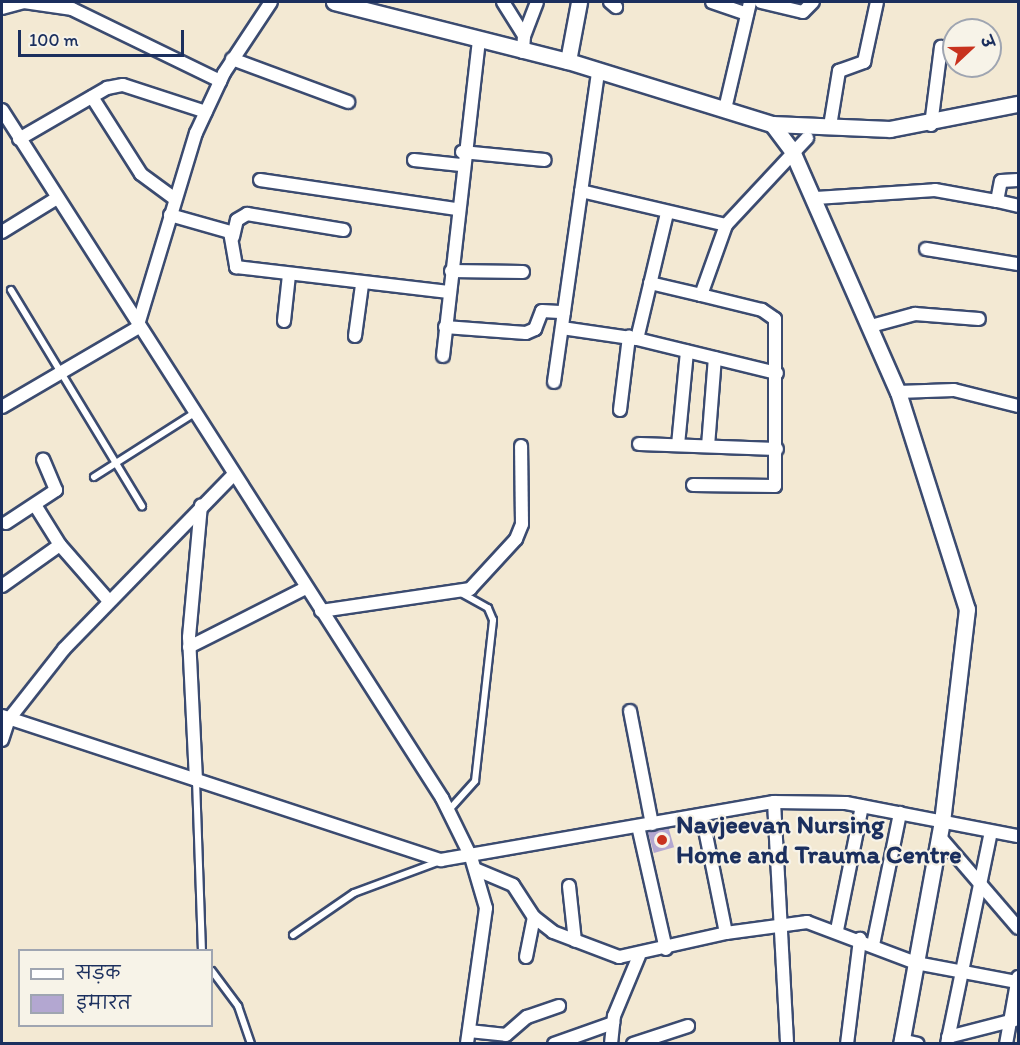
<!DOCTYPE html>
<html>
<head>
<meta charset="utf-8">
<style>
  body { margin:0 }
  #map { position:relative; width:1020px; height:1045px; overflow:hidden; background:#f3e9d3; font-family:Itim,"Playpen Sans Deva",sans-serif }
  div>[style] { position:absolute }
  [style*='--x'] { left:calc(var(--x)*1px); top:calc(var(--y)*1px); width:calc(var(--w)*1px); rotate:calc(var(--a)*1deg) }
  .building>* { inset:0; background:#b3a7d1; transform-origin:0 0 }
  .roads { filter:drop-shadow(2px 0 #3b4b70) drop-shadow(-2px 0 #3b4b70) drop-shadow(0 2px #3b4b70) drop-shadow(0 -2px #3b4b70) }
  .service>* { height:6px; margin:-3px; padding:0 3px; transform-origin:3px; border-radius:3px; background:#fff }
  .minor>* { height:12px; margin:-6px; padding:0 6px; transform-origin:6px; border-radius:6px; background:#fff }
  .tertiary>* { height:15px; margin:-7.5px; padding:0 7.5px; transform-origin:7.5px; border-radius:7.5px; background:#fff }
  .dots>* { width:16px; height:16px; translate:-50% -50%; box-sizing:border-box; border:3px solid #f7f3e8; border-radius:50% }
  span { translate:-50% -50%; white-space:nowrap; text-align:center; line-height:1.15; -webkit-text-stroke:4.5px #f7f3e8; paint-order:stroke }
  .poi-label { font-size:26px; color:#1b2f5e; font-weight:700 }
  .left { translate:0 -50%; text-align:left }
  .frame { position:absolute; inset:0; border:3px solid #1b2f5e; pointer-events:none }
  .legend { position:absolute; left:18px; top:949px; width:195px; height:78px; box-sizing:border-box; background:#f7f3e8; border:2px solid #9fa5b1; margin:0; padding:8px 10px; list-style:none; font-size:18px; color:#1b2f5e }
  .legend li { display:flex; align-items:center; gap:12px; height:30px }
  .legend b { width:30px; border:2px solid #9fa5b1 }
  .north { position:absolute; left:942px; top:18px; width:60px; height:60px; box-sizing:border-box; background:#f7f3e8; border:2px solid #9fa5b1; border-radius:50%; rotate:68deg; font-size:16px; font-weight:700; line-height:24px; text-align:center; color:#1b2f5e }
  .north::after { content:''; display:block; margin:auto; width:21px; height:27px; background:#c8321e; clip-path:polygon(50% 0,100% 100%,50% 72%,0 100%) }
  .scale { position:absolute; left:18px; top:30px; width:166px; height:27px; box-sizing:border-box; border:3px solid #1b2f5e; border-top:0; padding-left:8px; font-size:18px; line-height:21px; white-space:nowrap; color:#1b2f5e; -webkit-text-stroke:4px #f7f3e8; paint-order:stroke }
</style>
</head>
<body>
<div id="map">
  <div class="building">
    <div style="left:668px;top:826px;width:22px;height:21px;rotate:74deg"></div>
  </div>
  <div class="roads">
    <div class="service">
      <div style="--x:11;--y:290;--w:253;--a:58.8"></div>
      <div style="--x:94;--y:477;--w:117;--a:-32.5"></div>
      <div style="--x:196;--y:780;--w:170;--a:88"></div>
      <div style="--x:449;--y:810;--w:39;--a:-48"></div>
      <div style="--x:475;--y:781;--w:162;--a:-83.6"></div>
      <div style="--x:493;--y:620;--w:13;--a:-113"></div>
      <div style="--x:488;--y:608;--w:31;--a:-151"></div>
      <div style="--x:293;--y:935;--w:74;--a:-34.5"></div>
      <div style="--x:354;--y:893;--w:90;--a:-20.3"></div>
      <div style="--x:212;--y:971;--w:44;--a:53.4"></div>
      <div style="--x:238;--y:1006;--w:40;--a:71.1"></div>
    </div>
    <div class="minor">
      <div style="--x:503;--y:2;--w:40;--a:58"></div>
      <div style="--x:524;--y:36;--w:16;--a:94"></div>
      <div style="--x:610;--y:2;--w:8;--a:40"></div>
      <div style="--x:712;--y:2;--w:37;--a:19"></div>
      <div style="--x:761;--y:2;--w:43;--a:13.4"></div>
      <div style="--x:803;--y:12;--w:14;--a:-45"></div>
      <div style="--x:2;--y:8;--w:23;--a:-15"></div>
      <div style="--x:24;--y:2;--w:49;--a:8.3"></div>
      <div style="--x:72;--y:9;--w:165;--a:25.9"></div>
      <div style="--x:524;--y:36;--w:36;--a:-69"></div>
      <div style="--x:232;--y:59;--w:124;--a:20.3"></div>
      <div style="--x:92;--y:97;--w:91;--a:57.5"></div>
      <div style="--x:141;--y:174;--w:42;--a:36.3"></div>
      <div style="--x:725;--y:109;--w:110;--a:-76.8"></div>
      <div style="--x:2;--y:110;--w:817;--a:57.4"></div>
      <div style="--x:442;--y:798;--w:66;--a:63.8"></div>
      <div style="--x:471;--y:857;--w:53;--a:73.6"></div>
      <div style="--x:486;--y:908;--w:137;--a:98"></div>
      <div style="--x:931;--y:125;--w:79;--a:-82.7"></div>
      <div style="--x:830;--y:126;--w:56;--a:-80.7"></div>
      <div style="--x:839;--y:71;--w:27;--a:-20"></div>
      <div style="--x:864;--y:62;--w:61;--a:-77.8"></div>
      <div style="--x:19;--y:139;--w:102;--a:-30.1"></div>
      <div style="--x:107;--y:88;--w:16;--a:-11"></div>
      <div style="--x:123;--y:85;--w:87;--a:18"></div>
      <div style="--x:462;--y:152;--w:83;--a:5.5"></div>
      <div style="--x:414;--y:160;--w:47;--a:6.1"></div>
      <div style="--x:260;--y:180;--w:199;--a:8.4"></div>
      <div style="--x:581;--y:191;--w:149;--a:13.2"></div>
      <div style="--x:816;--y:198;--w:119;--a:-3.8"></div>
      <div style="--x:935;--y:190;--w:63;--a:10.1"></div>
      <div style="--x:997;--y:201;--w:20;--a:-79"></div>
      <div style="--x:1001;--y:181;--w:17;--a:-3"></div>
      <div style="--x:997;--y:201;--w:22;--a:13"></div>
      <div style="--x:170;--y:215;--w:62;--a:15.8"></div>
      <div style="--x:230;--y:232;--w:36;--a:80"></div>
      <div style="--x:236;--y:267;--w:214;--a:6.7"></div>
      <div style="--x:2;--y:232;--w:65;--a:-31.7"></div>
      <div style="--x:233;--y:237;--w:17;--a:-77"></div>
      <div style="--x:237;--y:220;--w:12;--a:-31"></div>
      <div style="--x:247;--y:214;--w:98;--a:9.4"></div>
      <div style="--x:926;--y:249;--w:93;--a:9.3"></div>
      <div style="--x:451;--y:271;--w:72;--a:0.8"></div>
      <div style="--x:650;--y:283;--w:52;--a:13.2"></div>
      <div style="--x:284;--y:321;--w:46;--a:-83.8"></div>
      <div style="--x:871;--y:326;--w:46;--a:-15.3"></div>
      <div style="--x:915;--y:314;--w:64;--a:4.5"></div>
      <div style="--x:445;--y:327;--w:81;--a:4.2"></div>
      <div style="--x:526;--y:333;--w:10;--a:-24"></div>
      <div style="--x:535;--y:329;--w:19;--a:-69"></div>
      <div style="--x:542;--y:311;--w:22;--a:3"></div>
      <div style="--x:562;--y:328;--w:76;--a:8.3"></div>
      <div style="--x:637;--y:339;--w:144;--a:13.7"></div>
      <div style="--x:355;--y:336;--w:51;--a:-82.2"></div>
      <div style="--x:637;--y:339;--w:130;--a:-76.6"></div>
      <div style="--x:443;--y:356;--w:318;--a:-83.5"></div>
      <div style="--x:554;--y:382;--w:314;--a:-81.9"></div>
      <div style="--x:898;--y:392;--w:56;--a:-2"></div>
      <div style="--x:954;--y:390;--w:66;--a:14"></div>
      <div style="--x:2;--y:407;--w:156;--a:-30.3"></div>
      <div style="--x:137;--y:328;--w:204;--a:-73.2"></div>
      <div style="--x:196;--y:133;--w:66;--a:-65"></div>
      <div style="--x:224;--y:73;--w:85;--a:-56.5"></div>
      <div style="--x:620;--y:410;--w:74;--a:-83"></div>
      <div style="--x:639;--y:444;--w:138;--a:2.1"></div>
      <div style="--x:678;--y:445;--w:94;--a:-84.5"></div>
      <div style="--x:708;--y:446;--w:88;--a:-85.5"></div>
      <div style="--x:693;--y:485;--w:82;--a:0.7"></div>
      <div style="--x:775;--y:486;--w:167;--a:-90"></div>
      <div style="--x:775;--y:319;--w:16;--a:-145"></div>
      <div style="--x:762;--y:310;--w:63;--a:-166.2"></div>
      <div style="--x:701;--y:295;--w:74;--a:-70.3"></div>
      <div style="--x:726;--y:225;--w:119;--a:-47"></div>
      <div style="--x:35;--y:505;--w:47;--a:58"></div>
      <div style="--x:60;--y:545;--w:74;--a:48.8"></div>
      <div style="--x:6;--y:523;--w:60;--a:-33.4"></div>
      <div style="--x:56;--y:490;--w:33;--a:-113"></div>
      <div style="--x:2;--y:586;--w:71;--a:-35.3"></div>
      <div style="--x:321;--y:611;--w:151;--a:-8.4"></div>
      <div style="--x:470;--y:589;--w:68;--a:-47.4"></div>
      <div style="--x:516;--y:539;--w:16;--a:-68"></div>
      <div style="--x:522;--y:524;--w:78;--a:-90.7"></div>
      <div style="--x:189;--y:647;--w:131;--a:-26.8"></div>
      <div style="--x:630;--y:711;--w:115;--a:79"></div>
      <div style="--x:2;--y:716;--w:462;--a:18.2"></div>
      <div style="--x:441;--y:860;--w:338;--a:-9.9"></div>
      <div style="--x:774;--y:802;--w:72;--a:0.8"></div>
      <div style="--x:846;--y:803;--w:175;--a:10.9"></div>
      <div style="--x:2;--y:740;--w:22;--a:-72"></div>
      <div style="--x:9;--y:719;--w:89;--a:-51.8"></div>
      <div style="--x:64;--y:649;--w:243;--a:-45.8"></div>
      <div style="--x:196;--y:780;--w:143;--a:-92.8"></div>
      <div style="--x:189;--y:637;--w:132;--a:-84.8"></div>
      <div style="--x:774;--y:802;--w:242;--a:86.9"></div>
      <div style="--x:702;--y:815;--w:120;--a:78.5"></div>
      <div style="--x:638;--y:826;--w:126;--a:77.2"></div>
      <div style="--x:939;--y:836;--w:121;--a:49.3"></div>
      <div style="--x:475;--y:869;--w:41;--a:22.8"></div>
      <div style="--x:513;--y:885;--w:38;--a:57"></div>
      <div style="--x:534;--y:917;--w:24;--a:38"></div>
      <div style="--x:553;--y:932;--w:71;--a:20.7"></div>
      <div style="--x:619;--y:957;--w:110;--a:-12.6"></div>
      <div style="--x:726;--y:933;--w:82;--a:-7.7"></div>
      <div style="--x:807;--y:922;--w:116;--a:20.6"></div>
      <div style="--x:916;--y:963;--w:103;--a:10.7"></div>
      <div style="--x:569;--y:886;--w:55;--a:83.8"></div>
      <div style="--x:837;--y:930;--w:126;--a:-78.6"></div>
      <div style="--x:873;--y:945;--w:135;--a:-78.4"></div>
      <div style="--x:526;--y:957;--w:41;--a:-78.7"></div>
      <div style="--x:469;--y:1031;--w:37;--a:6"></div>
      <div style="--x:506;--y:1035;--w:28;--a:-41"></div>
      <div style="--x:527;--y:1017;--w:34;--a:-19"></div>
      <div style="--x:948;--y:1037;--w:72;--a:-14.4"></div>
      <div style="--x:901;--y:1040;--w:17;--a:13"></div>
      <div style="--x:554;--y:1044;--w:63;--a:-19.6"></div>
      <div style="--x:611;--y:1044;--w:28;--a:-84"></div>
      <div style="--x:614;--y:1016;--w:65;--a:-67.4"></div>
      <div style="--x:633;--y:1044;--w:58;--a:-18.1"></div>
      <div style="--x:847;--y:1044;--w:106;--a:-82.9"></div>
      <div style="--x:947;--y:1044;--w:217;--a:-78.3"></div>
      <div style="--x:1006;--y:1044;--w:68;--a:-79.8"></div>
    </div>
    <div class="tertiary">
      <div style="--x:334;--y:2;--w:241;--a:14.2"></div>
      <div style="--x:568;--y:61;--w:214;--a:17.2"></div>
      <div style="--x:772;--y:124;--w:34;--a:53"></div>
      <div style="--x:792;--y:151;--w:263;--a:66.3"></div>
      <div style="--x:898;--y:392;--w:228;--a:72.4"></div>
      <div style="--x:967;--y:609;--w:213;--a:96.7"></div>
      <div style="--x:942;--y:821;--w:227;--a:100.4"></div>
      <div style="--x:568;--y:61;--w:60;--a:-79.4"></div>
      <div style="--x:772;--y:124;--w:118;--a:2.4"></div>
      <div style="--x:890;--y:129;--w:130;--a:-11.1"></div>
    </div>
  </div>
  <div class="dots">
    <div style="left:662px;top:840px;background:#c8321e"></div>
  </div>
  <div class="poi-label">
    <span class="left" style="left:676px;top:840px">Navjeevan Nursing<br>Home and Trauma Centre</span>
  </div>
  <div class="frame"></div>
  <ul class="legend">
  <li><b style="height:8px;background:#fff"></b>सड़क</li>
  <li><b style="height:16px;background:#b3a7d1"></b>इमारत</li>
  </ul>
  <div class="north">उ</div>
  <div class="scale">100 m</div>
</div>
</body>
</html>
